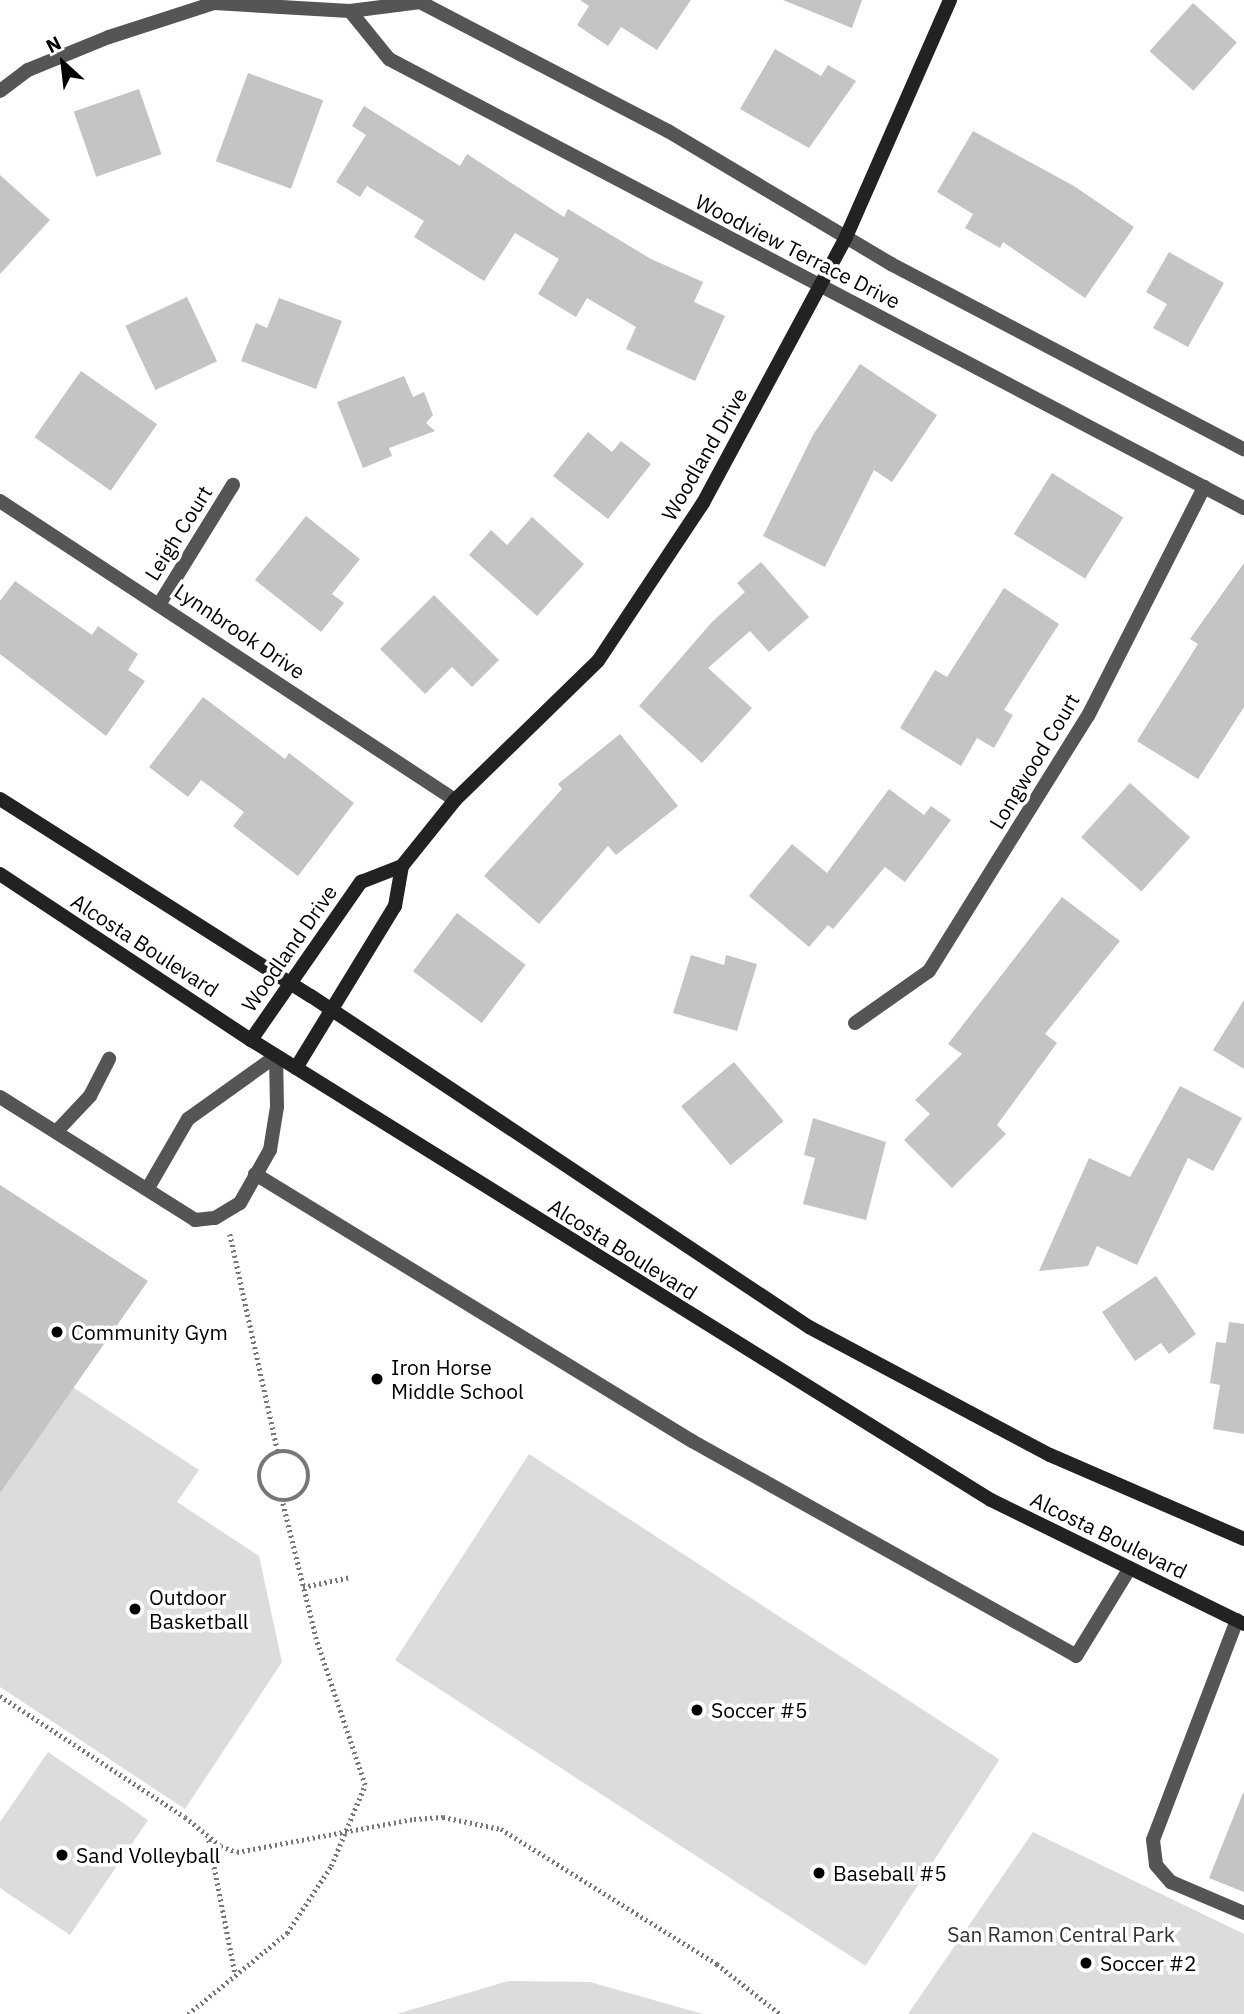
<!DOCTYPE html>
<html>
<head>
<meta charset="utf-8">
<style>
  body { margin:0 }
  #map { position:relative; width:1244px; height:2014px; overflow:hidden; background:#fff; font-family:"IBM Plex Sans",sans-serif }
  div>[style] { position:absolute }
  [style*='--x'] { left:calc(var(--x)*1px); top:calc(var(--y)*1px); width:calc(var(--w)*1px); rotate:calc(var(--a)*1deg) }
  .green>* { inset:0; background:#dcdcdc; transform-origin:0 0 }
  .building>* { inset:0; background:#c4c4c4; transform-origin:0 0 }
  .path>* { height:4.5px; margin-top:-2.25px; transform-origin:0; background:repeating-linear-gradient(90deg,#777 0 2px,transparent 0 5.5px) }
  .path>.ring { margin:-2.25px; padding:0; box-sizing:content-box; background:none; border:4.5px solid #777; border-radius:50% }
  .lane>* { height:14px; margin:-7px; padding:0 7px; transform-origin:7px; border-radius:7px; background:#555 }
  .street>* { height:14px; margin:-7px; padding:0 7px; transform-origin:7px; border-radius:7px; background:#555 }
  .secondary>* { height:14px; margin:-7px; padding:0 7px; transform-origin:7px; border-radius:7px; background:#222 }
  .dots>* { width:19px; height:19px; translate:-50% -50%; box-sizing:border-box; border:4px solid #fff; border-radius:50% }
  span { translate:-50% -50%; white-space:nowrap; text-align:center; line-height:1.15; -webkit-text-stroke:7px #fff; paint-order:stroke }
  .street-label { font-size:21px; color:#000 }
  .poi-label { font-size:21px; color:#000 }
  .left { translate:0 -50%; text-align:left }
  .park-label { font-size:21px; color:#333 }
  .north { position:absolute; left:28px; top:28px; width:70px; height:70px; -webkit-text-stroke:5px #fff; paint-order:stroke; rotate:333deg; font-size:19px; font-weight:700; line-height:28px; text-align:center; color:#000 }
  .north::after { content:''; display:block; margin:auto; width:24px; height:32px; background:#000; clip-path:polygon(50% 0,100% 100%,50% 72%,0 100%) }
</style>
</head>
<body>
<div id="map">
  <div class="green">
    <div style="clip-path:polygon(71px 1386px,199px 1470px,177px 1502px,259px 1556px,282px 1662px,185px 1809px,0 1687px,0 1492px)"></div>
    <div style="left:529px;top:1454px;width:561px;height:246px;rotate:33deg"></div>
    <div style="clip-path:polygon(48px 1752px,148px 1820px,70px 1935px,0 1888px,0 1822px)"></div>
    <div style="clip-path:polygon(1033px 1832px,1244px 1934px,1244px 2014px,908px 2014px)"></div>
    <div style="clip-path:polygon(508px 1981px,590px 1982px,703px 2014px,397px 2014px)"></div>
  </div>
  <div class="building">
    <div style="clip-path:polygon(580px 0,691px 0,657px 50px,621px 27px,608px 46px,577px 25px,589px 6px)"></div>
    <div style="clip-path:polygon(783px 0,862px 0,852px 28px)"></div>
    <div style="left:1193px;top:3px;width:59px;height:65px;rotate:42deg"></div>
    <div style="clip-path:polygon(775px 49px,821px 76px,828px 65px,856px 81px,809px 148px,740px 109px)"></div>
    <div style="left:248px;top:73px;width:80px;height:94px;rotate:20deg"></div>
    <div style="left:139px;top:89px;width:69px;height:69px;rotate:71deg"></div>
    <div style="clip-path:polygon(364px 106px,460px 166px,467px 154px,564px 217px,568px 209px,651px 259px,703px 282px,694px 302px,725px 316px,695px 381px,626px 349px,636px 327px,587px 298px,576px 317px,538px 294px,559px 259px,515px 233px,484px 281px,414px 237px,424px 221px,367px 186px,360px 197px,336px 182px,366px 135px,352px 126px)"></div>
    <div style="clip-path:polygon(973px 131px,1074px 186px,1134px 227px,1085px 298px,1003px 242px,1000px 248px,965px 228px,973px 214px,937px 192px)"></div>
    <div style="clip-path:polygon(0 175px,50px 220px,0 274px)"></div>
    <div style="clip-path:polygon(1169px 252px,1224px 283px,1188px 347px,1153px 328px,1167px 304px,1146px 292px)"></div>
    <div style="left:187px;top:297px;width:71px;height:68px;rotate:65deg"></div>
    <div style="clip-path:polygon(279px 298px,342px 321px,316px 389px,241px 361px,256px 323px,267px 328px)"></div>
    <div style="clip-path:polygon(860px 364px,937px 415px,892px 482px,874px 470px,825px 567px,763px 536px,813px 435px)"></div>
    <div style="left:81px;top:371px;width:93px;height:81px;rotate:35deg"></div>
    <div style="clip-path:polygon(404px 376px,413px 397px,424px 392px,433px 415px,426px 423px,435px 431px,389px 448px,392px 456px,363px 468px,337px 402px)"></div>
    <div style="clip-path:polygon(588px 432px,612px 452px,621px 441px,651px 464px,608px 519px,553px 476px)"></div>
    <div style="left:1052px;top:473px;width:84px;height:72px;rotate:32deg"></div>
    <div style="clip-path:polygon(306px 516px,360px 559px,332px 594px,344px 603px,321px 632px,255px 580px)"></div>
    <div style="clip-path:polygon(532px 517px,584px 564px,537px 616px,469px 555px,491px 530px,507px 545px)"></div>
    <div style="clip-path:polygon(761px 562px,809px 617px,769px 652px,750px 631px,708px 668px,752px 708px,702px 763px,639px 706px,712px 622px,745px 592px,737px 583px)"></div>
    <div style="clip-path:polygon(1244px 563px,1244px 707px,1198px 779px,1137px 741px,1198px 644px,1190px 639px)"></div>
    <div style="clip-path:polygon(15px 581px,92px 635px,98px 626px,138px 654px,128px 670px,145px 681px,106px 736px,0 654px,0 601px)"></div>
    <div style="clip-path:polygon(1004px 588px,1059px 624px,1004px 710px,1013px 715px,994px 748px,977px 738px,961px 766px,900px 728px,935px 670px,947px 677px)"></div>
    <div style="clip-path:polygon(434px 595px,499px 660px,472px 687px,452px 667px,425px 694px,380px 649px)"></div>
    <div style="clip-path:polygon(203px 697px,285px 759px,289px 753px,354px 803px,298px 876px,233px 826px,244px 812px,201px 780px,188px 797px,149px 767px)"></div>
    <div style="clip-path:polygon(620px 734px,678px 806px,616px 855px,608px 846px,539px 924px,484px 876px,562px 789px,558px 784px)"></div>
    <div style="left:1130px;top:783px;width:81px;height:73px;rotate:42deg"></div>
    <div style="clip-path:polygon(889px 789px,924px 815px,931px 806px,951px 820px,905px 882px,885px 867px,833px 929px,828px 925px,809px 947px,749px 896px,792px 844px,827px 873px)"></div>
    <div style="clip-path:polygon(1062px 897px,1120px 941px,1045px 1034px,1057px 1043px,997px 1125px,1006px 1134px,952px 1188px,904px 1140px,930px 1114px,915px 1100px,962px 1054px,948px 1044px)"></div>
    <div style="left:457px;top:913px;width:86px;height:73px;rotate:37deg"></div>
    <div style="clip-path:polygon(691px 955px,724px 965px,726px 955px,757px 964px,737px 1031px,673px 1013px)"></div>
    <div style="clip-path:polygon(1244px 1000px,1244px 1069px,1213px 1050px)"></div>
    <div style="left:734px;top:1062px;width:77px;height:69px;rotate:50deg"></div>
    <div style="clip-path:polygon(1180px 1086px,1242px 1118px,1213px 1171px,1188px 1158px,1137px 1265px,1097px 1246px,1088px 1266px,1039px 1271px,1089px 1158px,1130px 1177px)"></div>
    <div style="clip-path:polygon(813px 1118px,886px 1142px,866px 1220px,803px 1204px,815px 1158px,804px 1155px)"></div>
    <div style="clip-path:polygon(0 1185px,148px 1281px,0 1493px)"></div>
    <div style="clip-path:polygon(1156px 1276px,1196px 1334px,1169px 1354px,1161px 1343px,1135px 1361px,1102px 1312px)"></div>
    <div style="clip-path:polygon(1229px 1322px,1244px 1324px,1244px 1434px,1213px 1429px,1220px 1385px,1210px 1383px,1216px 1342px,1226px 1343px)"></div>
    <div style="clip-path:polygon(1243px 1793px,1244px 1793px,1244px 1892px,1209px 1878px)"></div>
  </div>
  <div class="path">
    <div style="--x:230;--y:1234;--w:223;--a:77.6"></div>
    <div class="ring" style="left:259px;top:1451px;width:45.5px;height:45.5px"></div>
    <div style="--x:303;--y:1587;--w:49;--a:-11.8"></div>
    <div style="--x:0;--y:1696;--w:221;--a:33.2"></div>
    <div style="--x:185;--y:1817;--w:46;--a:38.9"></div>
    <div style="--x:221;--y:1846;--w:17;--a:21"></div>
    <div style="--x:237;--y:1852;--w:180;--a:-10.6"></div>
    <div style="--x:414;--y:1819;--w:29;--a:-4"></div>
    <div style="--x:443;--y:1817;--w:59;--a:11.7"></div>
    <div style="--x:501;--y:1829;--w:255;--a:32"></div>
    <div style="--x:717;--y:1964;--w:80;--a:38.4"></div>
    <div style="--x:209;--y:1840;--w:136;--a:78.9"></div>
    <div style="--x:188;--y:2014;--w:128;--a:-39.3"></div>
    <div style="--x:287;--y:1933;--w:80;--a:-56.7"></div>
    <div style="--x:331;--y:1866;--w:88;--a:-67.2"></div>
    <div style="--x:365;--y:1785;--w:154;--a:-108.6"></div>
    <div style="--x:316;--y:1639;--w:142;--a:-103.8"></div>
  </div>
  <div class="lane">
    <div style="--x:0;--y:1097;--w:231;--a:32.2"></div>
    <div style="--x:195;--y:1220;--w:20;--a:-6"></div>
    <div style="--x:215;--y:1218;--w:29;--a:-31"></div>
    <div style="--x:240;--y:1203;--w:61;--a:-60.5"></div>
    <div style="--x:270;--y:1150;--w:44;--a:-80.8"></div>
    <div style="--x:277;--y:1107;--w:51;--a:-91.1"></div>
    <div style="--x:56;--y:1132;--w:50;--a:-46.6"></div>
    <div style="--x:90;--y:1096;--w:42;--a:-62.8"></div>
    <div style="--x:255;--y:1174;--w:512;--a:31.42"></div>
    <div style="--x:692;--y:1441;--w:440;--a:29.2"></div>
    <div style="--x:1076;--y:1656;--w:103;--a:-58.5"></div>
    <div style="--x:148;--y:1188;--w:80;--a:-59.9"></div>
    <div style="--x:188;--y:1119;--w:108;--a:-35.6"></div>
    <div style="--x:1237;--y:1620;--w:235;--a:110.9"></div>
    <div style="--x:1153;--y:1840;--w:25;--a:83"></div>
    <div style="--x:1156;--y:1865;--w:23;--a:49"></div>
    <div style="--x:1171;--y:1882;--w:79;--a:23"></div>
  </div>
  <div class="street">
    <div style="--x:350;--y:11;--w:62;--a:50.9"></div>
    <div style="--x:389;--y:59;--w:966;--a:27.71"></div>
    <div style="--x:0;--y:91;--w:35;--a:-37"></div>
    <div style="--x:28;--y:70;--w:87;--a:-22.2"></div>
    <div style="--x:109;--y:37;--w:110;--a:-17.9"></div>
    <div style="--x:214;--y:3;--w:136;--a:3.4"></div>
    <div style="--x:350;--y:11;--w:71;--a:-7.3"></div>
    <div style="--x:420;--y:2;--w:280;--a:27.5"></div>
    <div style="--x:668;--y:131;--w:260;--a:30.8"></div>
    <div style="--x:891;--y:264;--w:399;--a:27.7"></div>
    <div style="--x:0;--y:501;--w:544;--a:33.31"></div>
    <div style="--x:160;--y:603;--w:139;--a:-58.3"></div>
    <div style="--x:855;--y:1023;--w:90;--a:-35.1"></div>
    <div style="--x:929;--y:971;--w:301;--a:-58.1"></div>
    <div style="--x:1088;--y:716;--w:257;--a:-63.1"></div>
  </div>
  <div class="secondary">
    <div style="--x:0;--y:799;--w:368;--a:32.4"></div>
    <div style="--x:311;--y:996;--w:598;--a:33.61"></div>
    <div style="--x:809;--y:1327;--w:273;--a:28"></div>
    <div style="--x:1050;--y:1455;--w:211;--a:23.4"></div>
    <div style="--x:0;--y:874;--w:301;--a:33.5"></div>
    <div style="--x:251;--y:1040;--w:871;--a:31.87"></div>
    <div style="--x:991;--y:1500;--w:282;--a:26.1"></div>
    <div style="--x:251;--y:1040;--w:193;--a:-55.2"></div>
    <div style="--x:361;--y:882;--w:44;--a:-21.3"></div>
    <div style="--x:296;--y:1068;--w:190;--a:-58.6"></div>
    <div style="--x:395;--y:906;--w:41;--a:-80.1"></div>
    <div style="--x:402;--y:866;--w:85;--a:-51.2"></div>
    <div style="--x:455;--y:800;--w:199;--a:-44.2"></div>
    <div style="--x:598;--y:661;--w:190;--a:-56.4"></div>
    <div style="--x:703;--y:503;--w:302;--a:-61.7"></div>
    <div style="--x:846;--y:237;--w:259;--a:-66.3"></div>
  </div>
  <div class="dots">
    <div style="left:57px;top:1332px;background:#000"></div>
    <div style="left:377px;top:1379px;background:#000"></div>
    <div style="left:135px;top:1609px;background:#000"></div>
    <div style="left:697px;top:1710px;background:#000"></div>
    <div style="left:62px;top:1855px;background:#000"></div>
    <div style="left:819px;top:1873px;background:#000"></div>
    <div style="left:1086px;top:1963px;background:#000"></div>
  </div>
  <div class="street-label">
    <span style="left:798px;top:251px;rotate:27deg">Woodview Terrace Drive</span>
    <span style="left:704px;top:454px;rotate:-60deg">Woodland Drive</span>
    <span style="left:178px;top:533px;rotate:-58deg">Leigh Court</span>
    <span style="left:240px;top:631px;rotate:34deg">Lynnbrook Drive</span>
    <span style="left:1034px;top:761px;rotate:-59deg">Longwood Court</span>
    <span style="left:145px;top:945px;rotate:33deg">Alcosta Boulevard</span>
    <span style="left:289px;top:948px;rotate:-55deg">Woodland Drive</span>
    <span style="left:623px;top:1249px;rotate:32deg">Alcosta Boulevard</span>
    <span style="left:1109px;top:1535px;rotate:26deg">Alcosta Boulevard</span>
  </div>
  <div class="poi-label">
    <span class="left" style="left:71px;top:1332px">Community Gym</span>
    <span class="left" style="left:391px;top:1379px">Iron Horse<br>Middle School</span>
    <span class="left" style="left:149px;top:1609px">Outdoor<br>Basketball</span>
    <span class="left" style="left:711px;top:1710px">Soccer #5</span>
    <span class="left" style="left:76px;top:1855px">Sand Volleyball</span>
    <span class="left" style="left:833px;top:1873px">Baseball #5</span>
    <span class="left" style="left:1100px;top:1963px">Soccer #2</span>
  </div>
  <div class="park-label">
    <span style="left:1061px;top:1934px">San Ramon Central Park</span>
  </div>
  <div class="north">N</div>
</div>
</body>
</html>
